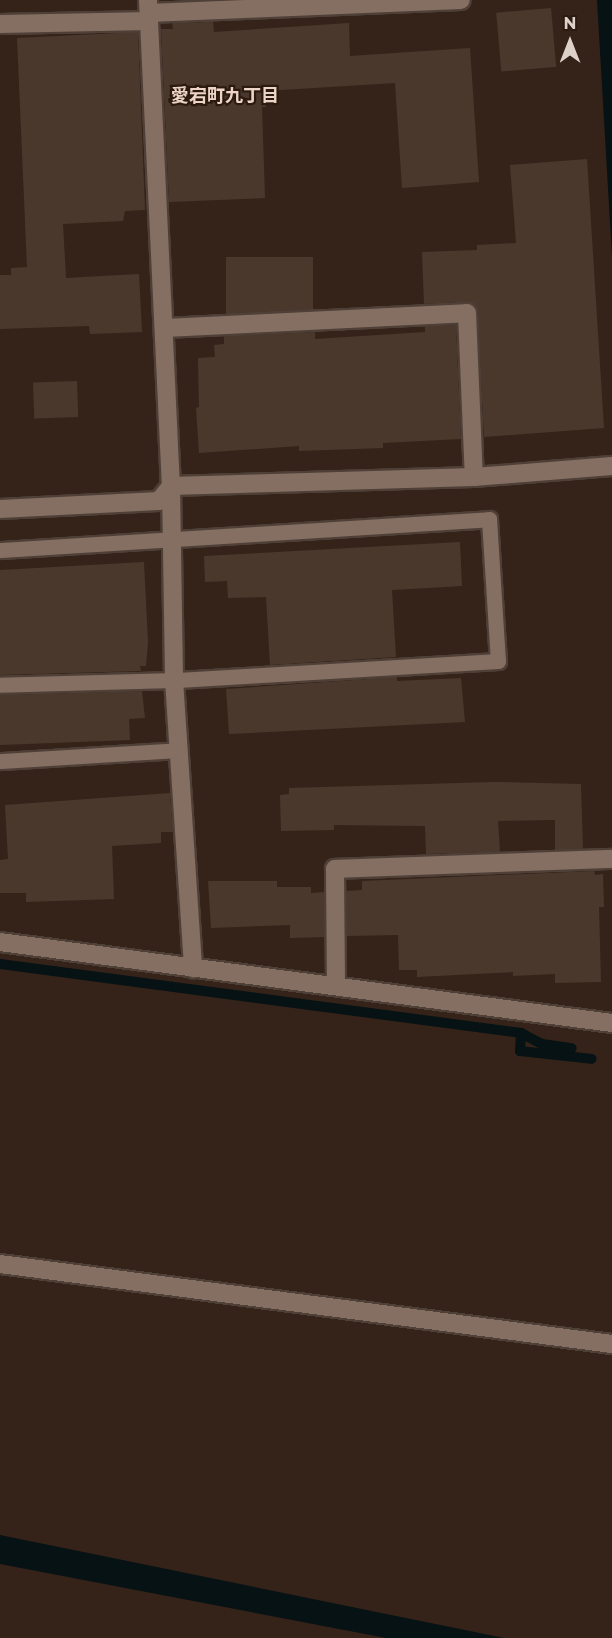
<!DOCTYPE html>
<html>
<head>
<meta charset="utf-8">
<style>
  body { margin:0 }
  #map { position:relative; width:612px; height:1638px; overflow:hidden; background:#352319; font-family:Montserrat,"Noto Sans JP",sans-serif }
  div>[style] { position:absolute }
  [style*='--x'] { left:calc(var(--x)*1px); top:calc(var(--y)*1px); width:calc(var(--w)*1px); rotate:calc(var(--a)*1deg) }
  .water>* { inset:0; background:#061214 }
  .stream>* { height:10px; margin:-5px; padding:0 5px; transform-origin:5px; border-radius:5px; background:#061214 }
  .building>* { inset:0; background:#4b382d; transform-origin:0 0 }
  .roads { filter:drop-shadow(2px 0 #4e3f37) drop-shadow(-2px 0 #4e3f37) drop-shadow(0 2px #4e3f37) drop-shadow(0 -2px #4e3f37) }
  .lane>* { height:15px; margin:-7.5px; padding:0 7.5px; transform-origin:7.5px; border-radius:7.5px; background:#856f62 }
  .street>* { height:18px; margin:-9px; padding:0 9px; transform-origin:9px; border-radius:9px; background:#856f62 }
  span { translate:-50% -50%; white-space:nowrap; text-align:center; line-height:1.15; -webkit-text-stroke:4.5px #2b1a0f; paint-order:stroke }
  .neighbourhood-label { font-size:18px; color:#edd4c7; font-weight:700 }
  .north { position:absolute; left:540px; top:12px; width:60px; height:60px; -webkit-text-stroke:4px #2b1a0f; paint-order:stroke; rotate:0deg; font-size:16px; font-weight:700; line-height:24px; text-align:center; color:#ded1ca }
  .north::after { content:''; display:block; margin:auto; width:21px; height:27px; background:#ded1ca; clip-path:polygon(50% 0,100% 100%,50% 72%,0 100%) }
</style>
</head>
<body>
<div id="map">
  <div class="water">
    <div style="clip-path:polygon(597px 0,612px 0,612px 257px)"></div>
    <div style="clip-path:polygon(0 1535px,504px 1638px,386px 1638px,0 1564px)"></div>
  </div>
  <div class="stream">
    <div style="--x:0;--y:964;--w:526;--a:7.54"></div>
    <div style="--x:521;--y:1033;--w:18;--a:93"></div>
    <div style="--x:520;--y:1051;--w:72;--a:6.3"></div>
    <div style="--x:521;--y:1033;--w:24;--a:28"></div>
    <div style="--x:542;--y:1044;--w:30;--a:8"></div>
  </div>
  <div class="building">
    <div style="left:551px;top:8px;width:59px;height:55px;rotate:85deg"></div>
    <div style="clip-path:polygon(213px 22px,214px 32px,349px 23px,350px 56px,470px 48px,479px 182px,402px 188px,395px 83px,265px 91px,266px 107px,262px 107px,265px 198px,169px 202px,161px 29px,173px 29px,172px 23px)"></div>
    <div style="clip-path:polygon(138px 32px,145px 210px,125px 211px,123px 221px,63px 224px,66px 278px,139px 274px,142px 332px,90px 334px,89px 326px,0 329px,0 275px,11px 275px,11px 268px,27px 267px,17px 38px)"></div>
    <div style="clip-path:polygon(587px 159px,604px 428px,484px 437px,477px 307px,466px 302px,424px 304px,422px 252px,477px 250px,477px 245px,516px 243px,510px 165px)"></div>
    <div style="left:226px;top:257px;width:87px;height:57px"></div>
    <div style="clip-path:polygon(456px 325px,461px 439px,383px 443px,383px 448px,299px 451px,299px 446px,199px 453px,196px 408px,199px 407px,198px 358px,215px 357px,214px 345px,224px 344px,224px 336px,315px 332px,315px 339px,425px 332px,425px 326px)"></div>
    <div style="left:77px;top:381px;width:36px;height:44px;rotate:88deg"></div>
    <div style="clip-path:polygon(460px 542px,462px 586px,392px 590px,396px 657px,270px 665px,266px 597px,228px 598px,227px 581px,205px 582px,204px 556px)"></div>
    <div style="clip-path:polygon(144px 562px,148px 642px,146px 666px,140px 666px,141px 671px,0 675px,0 570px)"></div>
    <div style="clip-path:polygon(397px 677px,397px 681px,461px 678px,465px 722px,229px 734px,226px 689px)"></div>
    <div style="clip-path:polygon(142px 691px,145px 718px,129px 719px,130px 740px,0 745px,0 695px)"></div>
    <div style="clip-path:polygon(494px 782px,581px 784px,583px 849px,555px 850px,555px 820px,498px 821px,500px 852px,426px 854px,425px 826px,334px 825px,334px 830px,281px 831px,280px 795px,289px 794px,289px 788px)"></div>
    <div style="clip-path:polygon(170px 793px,173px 832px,161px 832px,161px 843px,112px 846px,114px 899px,26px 902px,26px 893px,0 893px,0 860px,8px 859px,5px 805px)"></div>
    <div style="clip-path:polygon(594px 871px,595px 875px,603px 874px,604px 907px,599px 907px,601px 982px,555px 983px,555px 974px,513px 976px,513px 972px,417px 977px,417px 970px,399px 970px,398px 935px,347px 936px,346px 891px,362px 890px,362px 881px)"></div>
    <div style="clip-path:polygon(208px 881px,277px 881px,277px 887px,311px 887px,311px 893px,324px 892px,324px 937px,290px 938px,290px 925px,211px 928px)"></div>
  </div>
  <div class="roads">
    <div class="lane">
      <div style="--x:0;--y:550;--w:490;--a:-3.6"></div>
      <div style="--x:489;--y:519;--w:142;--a:86.4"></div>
      <div style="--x:498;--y:661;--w:325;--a:176.6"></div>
      <div style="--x:174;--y:680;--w:174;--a:178.4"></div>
      <div style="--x:0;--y:761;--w:179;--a:-3.5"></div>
    </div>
    <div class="street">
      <div style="--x:148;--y:0;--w:487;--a:87.3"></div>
      <div style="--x:171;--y:486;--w:194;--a:89.1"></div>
      <div style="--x:174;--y:680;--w:289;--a:86.2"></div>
      <div style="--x:149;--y:13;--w:312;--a:-2.4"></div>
      <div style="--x:0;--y:24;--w:149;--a:-1.2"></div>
      <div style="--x:164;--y:328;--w:303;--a:-2.8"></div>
      <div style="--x:467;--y:313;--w:164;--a:87.6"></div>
      <div style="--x:0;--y:509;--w:159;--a:-2.9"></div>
      <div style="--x:159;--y:501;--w:19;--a:-51"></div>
      <div style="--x:171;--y:486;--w:303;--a:-1.7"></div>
      <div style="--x:474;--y:477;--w:138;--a:-4.6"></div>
      <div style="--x:0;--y:942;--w:617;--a:7.54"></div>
      <div style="--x:336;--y:986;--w:117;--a:-90.5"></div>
      <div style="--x:335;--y:869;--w:277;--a:-2.1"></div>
      <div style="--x:0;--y:1264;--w:617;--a:7.45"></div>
    </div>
  </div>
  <div class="neighbourhood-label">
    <span style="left:225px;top:96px">愛宕町九丁目</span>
  </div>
  <div class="north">N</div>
</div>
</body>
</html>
